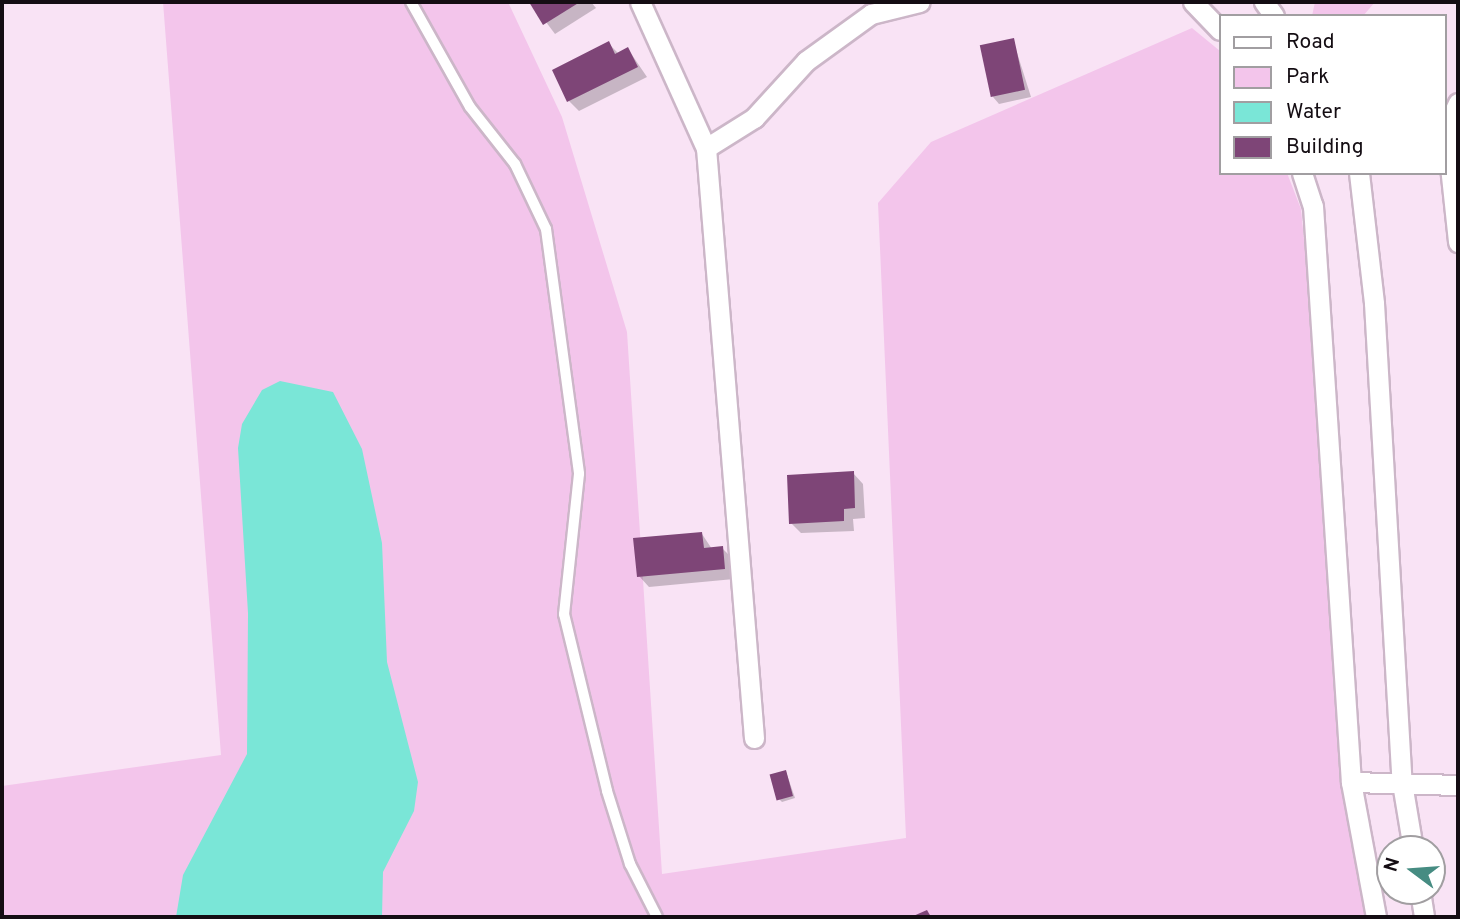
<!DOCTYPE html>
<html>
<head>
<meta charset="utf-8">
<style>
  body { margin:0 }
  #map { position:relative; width:1460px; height:919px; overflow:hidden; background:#f9e3f5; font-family:Overpass,sans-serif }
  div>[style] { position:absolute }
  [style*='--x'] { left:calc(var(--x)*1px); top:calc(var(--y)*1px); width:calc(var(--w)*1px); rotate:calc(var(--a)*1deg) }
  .green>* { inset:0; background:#f3c5eb }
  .water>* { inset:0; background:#7ae6d7 }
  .shadow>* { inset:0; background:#0003 }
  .building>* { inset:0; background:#7e4577; transform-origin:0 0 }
  .roads { filter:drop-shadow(2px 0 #ccb6c8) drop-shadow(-2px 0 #ccb6c8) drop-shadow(0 2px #ccb6c8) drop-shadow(0 -2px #ccb6c8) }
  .lane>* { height:10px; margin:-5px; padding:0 5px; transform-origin:5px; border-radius:5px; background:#fff }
  .street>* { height:19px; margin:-9.5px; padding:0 9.5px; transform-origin:9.5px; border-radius:9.5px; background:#fff }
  span { translate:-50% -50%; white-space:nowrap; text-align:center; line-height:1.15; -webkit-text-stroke:7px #fff; paint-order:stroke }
  .frame { position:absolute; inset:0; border:4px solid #140d13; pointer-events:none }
  .legend { position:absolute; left:1219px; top:14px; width:228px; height:161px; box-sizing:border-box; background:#fff; border:2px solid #a19ea1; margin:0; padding:9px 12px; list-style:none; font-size:21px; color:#140d13 }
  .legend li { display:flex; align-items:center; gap:14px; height:35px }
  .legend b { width:35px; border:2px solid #a19ea1 }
  .north { position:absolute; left:1376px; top:835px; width:70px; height:70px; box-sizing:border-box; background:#fff; border:2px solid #a19ea1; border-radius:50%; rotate:286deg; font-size:19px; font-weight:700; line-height:28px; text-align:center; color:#140d13 }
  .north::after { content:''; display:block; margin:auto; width:24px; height:32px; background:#468c82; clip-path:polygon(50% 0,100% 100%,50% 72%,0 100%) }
</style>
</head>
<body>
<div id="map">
  <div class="green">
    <div style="clip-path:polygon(163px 2px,508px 2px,562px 117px,627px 332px,662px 874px,906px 838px,878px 203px,931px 142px,1192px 28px,1220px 51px,1220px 173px,1287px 173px,1301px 209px,1371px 917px,2px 917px,2px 786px,221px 755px)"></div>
    <div style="clip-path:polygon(1315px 2px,1375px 2px,1363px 16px,1312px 16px)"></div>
  </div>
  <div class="water">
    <div style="clip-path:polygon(280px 381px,333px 392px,362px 449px,382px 543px,387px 662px,418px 782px,414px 811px,383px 872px,382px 917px,176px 917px,183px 875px,247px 754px,248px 613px,238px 448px,242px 424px,262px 390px)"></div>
  </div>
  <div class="shadow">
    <div style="clip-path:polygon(531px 2px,591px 2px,596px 8px,555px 34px)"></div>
    <div style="clip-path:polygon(1013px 40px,1031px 97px,999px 104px,993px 97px)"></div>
    <div style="clip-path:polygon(608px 43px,619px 54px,628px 49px,647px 77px,579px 111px,569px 101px)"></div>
    <div style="clip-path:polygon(853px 473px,863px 484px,865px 518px,853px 519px,854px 531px,801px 533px,791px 523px)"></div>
    <div style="clip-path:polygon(702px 534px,712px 549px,722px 548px,732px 558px,734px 579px,649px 587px,639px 576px)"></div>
    <div style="clip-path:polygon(786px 772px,795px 798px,782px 802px,779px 799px)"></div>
  </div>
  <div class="building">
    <div style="clip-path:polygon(529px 2px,580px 2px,543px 25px)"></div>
    <div style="left:1014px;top:38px;width:53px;height:35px;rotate:78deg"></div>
    <div style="clip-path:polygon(609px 41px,615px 54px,628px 47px,638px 67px,567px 102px,552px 70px)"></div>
    <div style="clip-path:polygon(854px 471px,855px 508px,844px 509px,844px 521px,789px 524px,787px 475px)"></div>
    <div style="clip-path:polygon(702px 532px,704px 548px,723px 546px,725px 569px,637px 577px,633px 538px)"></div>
    <div style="left:786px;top:770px;width:27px;height:17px;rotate:75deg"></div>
    <div style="clip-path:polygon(927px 910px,931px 917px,911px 917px)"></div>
  </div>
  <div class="roads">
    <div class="lane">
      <div style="--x:411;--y:2;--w:120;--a:60.7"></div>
      <div style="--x:470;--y:107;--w:73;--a:51.7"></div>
      <div style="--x:515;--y:164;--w:72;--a:64.5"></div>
      <div style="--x:546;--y:229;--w:247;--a:82.3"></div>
      <div style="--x:579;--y:474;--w:141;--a:96.1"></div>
      <div style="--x:564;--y:614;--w:182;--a:76.3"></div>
      <div style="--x:607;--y:791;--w:77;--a:72.5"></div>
      <div style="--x:630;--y:864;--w:59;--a:63"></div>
    </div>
    <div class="street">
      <div style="--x:640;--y:2;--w:160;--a:65.7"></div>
      <div style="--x:706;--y:148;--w:592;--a:85.35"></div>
      <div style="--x:1193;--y:2;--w:39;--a:46"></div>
      <div style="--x:1264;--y:2;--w:17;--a:54"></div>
      <div style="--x:1458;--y:103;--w:29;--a:115"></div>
      <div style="--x:1446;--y:129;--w:114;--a:83.9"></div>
      <div style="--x:706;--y:148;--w:57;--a:-32"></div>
      <div style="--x:754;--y:118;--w:77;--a:-47.6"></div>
      <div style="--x:806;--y:61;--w:80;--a:-35.9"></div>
      <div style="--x:871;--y:14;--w:50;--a:-13.8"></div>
      <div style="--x:1302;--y:173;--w:35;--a:72"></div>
      <div style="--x:1313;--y:206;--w:577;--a:86.23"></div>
      <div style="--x:1351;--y:782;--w:137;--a:79.5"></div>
      <div style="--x:1359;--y:173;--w:131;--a:83.4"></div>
      <div style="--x:1374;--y:303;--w:481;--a:86.7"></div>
      <div style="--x:1402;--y:783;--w:67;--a:80.5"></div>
      <div style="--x:1351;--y:782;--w:107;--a:1.6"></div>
      <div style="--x:1420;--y:891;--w:26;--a:81"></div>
    </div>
  </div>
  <div class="frame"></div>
  <ul class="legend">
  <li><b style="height:9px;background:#fff"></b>Road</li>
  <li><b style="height:19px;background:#f3c5eb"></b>Park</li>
  <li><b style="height:19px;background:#7ae6d7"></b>Water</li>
  <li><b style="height:19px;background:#7e4577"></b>Building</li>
  </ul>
  <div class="north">N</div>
</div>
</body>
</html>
